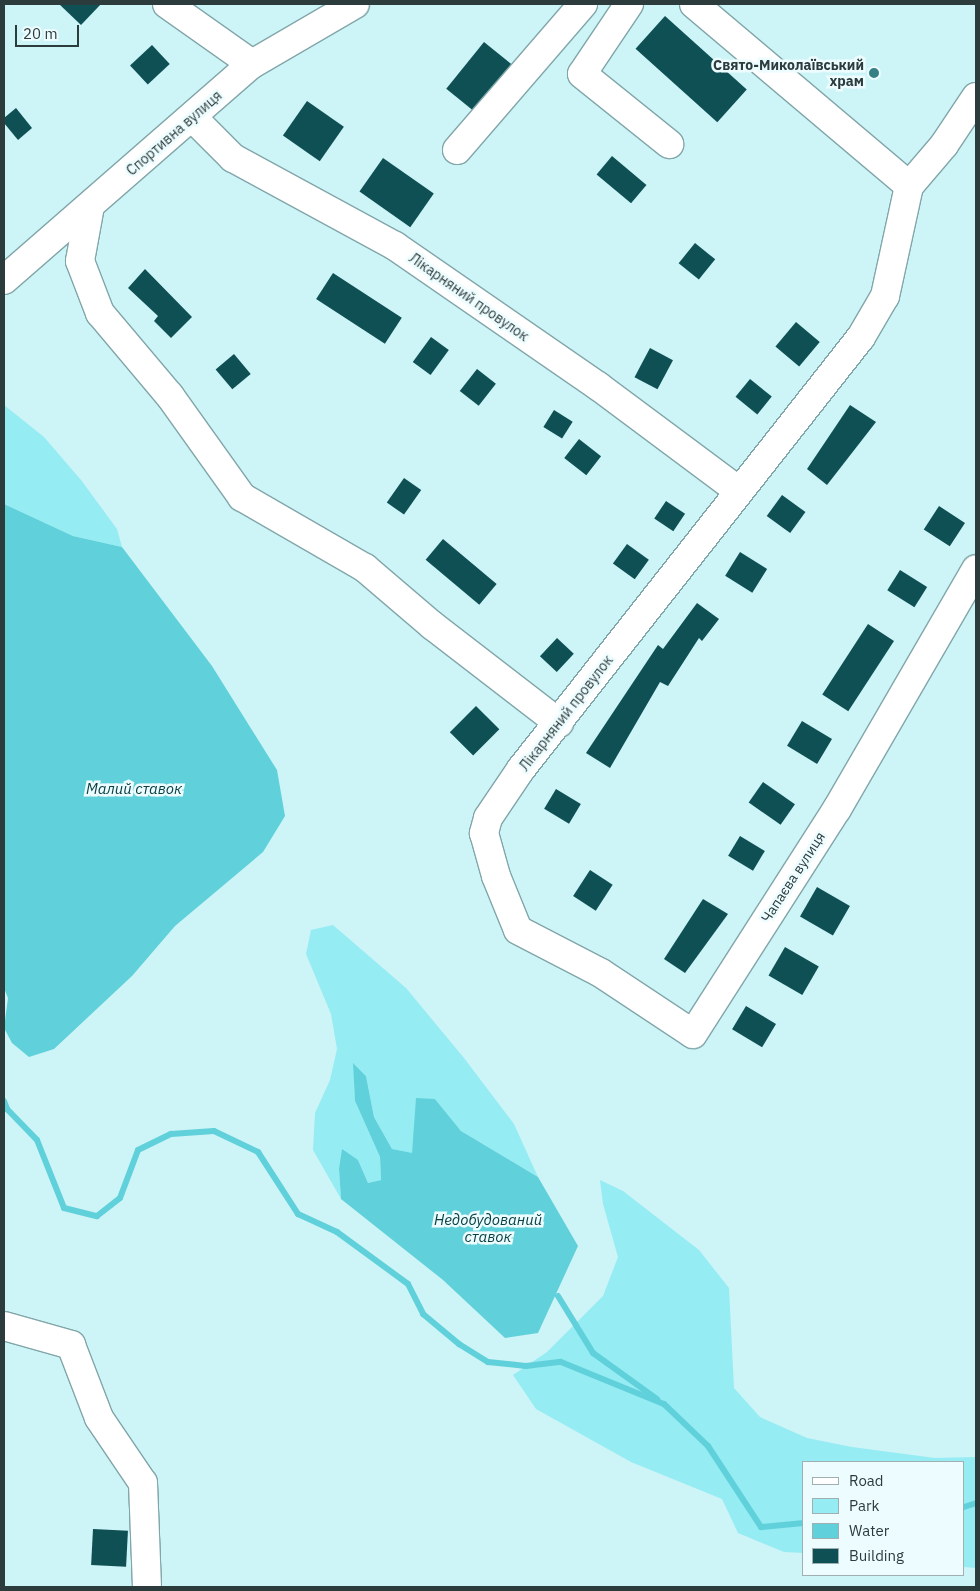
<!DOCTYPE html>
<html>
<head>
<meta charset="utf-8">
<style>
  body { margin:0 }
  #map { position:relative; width:980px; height:1591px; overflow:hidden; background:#cdf4f7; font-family:"IBM Plex Sans",sans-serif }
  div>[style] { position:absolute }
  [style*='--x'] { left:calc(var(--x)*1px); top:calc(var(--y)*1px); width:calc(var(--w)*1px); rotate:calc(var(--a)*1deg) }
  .green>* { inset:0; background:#96ecf3 }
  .water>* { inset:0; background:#60d1da }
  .stream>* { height:6px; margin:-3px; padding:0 3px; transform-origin:3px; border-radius:3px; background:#60d1da }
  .building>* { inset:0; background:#0f5055; transform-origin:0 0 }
  .roads { filter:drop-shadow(1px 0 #81a6a9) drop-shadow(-1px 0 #81a6a9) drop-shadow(0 1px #81a6a9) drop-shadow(0 -1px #81a6a9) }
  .minor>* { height:28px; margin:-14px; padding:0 14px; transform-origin:14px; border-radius:14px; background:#fff }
  .dots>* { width:14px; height:14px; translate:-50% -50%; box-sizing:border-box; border:2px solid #edfcfe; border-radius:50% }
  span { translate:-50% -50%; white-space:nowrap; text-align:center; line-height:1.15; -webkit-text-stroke:5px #edfcfe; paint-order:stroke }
  .poi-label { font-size:14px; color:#2c3c3d; font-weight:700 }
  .right { translate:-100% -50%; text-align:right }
  .street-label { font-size:14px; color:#2c3c3d }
  .water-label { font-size:15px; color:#0a4044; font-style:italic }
  .frame { position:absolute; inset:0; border:5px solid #2c3c3d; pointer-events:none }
  .legend { position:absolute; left:802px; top:1461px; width:162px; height:115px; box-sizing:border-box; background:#edfcfe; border:1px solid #a0afb1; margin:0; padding:6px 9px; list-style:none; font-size:15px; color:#2c3c3d }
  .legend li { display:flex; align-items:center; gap:10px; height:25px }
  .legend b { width:25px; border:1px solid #a0afb1 }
  .scale { position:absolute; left:15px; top:25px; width:64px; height:22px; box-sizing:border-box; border:2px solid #2c3c3d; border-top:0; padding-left:6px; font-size:15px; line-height:18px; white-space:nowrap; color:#2c3c3d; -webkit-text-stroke:4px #edfcfe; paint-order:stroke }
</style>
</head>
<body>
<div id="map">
  <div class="green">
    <div style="clip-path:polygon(4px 405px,44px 437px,81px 480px,117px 529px,122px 547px,73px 536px,4px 504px)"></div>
    <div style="clip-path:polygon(333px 925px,406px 988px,464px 1058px,514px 1124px,538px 1177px,461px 1131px,435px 1099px,415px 1132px,412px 1154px,392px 1149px,374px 1117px,366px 1076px,354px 1064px,355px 1101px,380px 1157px,381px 1180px,368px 1183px,358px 1160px,339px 1169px,341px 1199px,313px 1150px,315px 1113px,330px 1080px,337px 1049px,331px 1014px,306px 954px,311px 930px)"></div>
    <div style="clip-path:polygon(600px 1180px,623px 1191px,699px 1250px,729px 1288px,734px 1388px,760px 1417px,807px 1438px,852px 1447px,935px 1458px,976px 1457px,976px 1568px,964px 1567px,964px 1462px,804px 1462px,804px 1553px,784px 1552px,738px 1533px,722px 1499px,631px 1462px,536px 1409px,513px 1375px,547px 1352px,603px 1296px,618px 1257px,603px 1204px)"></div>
  </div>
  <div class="water">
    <div style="clip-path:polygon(4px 504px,73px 536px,122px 547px,212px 666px,277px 770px,285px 816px,263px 852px,175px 926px,132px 976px,54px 1049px,29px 1057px,12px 1043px,4px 1028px,8px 998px,4px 988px)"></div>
    <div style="clip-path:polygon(353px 1063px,366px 1076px,374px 1117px,392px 1149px,412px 1153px,416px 1098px,435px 1099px,461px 1131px,538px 1177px,578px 1246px,538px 1333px,505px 1338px,443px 1280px,341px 1199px,339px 1169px,342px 1149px,358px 1160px,368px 1183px,381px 1180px,380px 1157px,355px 1101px)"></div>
  </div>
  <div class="stream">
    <div style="--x:4;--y:1101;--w:9;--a:69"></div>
    <div style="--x:7;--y:1109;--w:43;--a:45.9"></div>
    <div style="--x:37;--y:1140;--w:73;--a:68.3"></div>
    <div style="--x:64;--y:1208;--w:34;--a:14"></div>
    <div style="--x:97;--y:1216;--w:29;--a:-38"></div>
    <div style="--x:120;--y:1198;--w:51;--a:-69.4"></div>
    <div style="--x:138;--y:1150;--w:37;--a:-26"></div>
    <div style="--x:171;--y:1134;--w:43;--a:-4"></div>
    <div style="--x:214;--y:1131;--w:49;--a:25.5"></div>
    <div style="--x:258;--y:1152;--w:74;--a:57.2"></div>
    <div style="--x:298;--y:1214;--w:43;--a:24.8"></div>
    <div style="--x:337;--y:1232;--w:88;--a:36.2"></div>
    <div style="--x:408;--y:1284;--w:34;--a:63"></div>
    <div style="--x:423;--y:1314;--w:47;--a:39.8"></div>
    <div style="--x:459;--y:1344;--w:34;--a:32"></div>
    <div style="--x:488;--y:1362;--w:38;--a:6"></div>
    <div style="--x:526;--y:1366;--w:35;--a:-7"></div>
    <div style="--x:561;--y:1362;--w:111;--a:22.2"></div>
    <div style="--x:664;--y:1404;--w:61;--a:43.7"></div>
    <div style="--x:708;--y:1446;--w:97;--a:56.8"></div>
    <div style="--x:761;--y:1527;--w:43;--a:-5.3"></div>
    <div style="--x:558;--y:1296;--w:67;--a:58.4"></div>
    <div style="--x:593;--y:1353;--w:79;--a:35.7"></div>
    <div style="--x:964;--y:1507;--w:13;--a:-18"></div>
  </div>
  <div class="building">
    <div style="clip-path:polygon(59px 4px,101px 4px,81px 25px)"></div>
    <div style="left:665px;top:16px;width:110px;height:44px;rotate:42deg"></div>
    <div style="left:484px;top:42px;width:35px;height:60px;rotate:39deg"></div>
    <div style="left:152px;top:45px;width:26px;height:30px;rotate:47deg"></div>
    <div style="left:307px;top:101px;width:45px;height:42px;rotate:35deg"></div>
    <div style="clip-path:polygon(16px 108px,32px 128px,18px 140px,4px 123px,4px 118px)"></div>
    <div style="left:612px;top:156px;width:45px;height:24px;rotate:40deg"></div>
    <div style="left:383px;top:158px;width:62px;height:41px;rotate:35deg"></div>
    <div style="left:695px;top:243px;width:26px;height:26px;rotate:39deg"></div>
    <div style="clip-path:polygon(145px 269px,192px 317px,171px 338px,154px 321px,158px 316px,128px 288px)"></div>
    <div style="left:333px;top:273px;width:82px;height:31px;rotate:33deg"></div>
    <div style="left:796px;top:322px;width:31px;height:32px;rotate:40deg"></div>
    <div style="left:431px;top:337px;width:22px;height:31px;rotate:36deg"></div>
    <div style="left:650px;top:348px;width:26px;height:33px;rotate:28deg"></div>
    <div style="left:234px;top:354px;width:26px;height:24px;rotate:50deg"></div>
    <div style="left:477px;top:369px;width:24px;height:28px;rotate:38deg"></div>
    <div style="left:750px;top:379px;width:28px;height:23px;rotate:39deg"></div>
    <div style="clip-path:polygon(850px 405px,876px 422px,827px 485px,807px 469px)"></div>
    <div style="left:554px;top:410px;width:22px;height:20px;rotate:32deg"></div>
    <div style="left:579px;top:439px;width:28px;height:24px;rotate:38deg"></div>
    <div style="left:404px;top:478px;width:21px;height:30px;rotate:35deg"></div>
    <div style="left:782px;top:495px;width:29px;height:26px;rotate:36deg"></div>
    <div style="left:666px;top:501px;width:23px;height:21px;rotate:34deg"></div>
    <div style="left:939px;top:506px;width:31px;height:28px;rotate:33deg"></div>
    <div style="left:443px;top:539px;width:70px;height:27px;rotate:40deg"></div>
    <div style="left:627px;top:544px;width:27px;height:24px;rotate:36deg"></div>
    <div style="left:740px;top:552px;width:32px;height:28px;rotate:32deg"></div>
    <div style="left:900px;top:570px;width:32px;height:24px;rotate:32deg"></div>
    <div style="clip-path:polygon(697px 603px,719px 619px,702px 641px,699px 638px,668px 686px,660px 682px,610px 768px,586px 753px,658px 645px,663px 649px)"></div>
    <div style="left:868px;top:624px;width:31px;height:84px;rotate:33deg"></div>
    <div style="left:557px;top:638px;width:23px;height:25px;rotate:43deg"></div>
    <div style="left:476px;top:706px;width:33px;height:37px;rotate:45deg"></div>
    <div style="left:802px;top:721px;width:35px;height:29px;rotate:31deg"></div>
    <div style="left:763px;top:782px;width:39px;height:25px;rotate:35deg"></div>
    <div style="left:556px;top:789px;width:29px;height:23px;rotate:31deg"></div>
    <div style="left:740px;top:836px;width:29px;height:23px;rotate:31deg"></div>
    <div style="left:590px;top:870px;width:27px;height:31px;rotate:33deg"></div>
    <div style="left:817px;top:887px;width:38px;height:34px;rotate:30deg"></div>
    <div style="clip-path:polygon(703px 899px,728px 914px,685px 973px,664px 959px)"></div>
    <div style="left:785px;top:947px;width:39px;height:33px;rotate:30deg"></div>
    <div style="left:746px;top:1006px;width:35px;height:27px;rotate:31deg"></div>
    <div style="left:93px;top:1529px;width:35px;height:36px;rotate:3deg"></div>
  </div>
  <div class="roads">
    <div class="minor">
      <div style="--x:167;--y:4;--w:104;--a:35.2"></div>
      <div style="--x:629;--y:4;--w:84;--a:123.9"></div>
      <div style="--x:582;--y:74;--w:112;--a:38.8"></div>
      <div style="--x:694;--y:4;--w:282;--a:40.2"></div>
      <div style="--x:976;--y:97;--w:58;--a:123.7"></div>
      <div style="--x:944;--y:145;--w:54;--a:130.5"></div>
      <div style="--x:909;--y:186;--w:113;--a:102.3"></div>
      <div style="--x:885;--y:296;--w:48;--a:120.3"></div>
      <div style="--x:861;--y:337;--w:550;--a:128.2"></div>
      <div style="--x:521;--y:769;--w:59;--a:124"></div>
      <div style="--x:488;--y:818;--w:16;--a:105"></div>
      <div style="--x:484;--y:833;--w:45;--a:74.4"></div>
      <div style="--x:496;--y:876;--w:58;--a:67.8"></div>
      <div style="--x:518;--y:930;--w:93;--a:27.4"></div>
      <div style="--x:601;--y:973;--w:110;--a:33.5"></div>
      <div style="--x:693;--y:1034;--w:267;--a:-57.4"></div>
      <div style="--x:837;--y:809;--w:277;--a:-59.9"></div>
      <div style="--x:193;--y:118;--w:57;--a:45"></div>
      <div style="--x:233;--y:158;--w:184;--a:28.5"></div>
      <div style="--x:395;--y:246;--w:247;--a:34.6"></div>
      <div style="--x:598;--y:386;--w:176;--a:36.7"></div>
      <div style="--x:457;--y:150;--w:193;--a:-49.2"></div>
      <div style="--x:90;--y:206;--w:56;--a:100.3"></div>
      <div style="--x:80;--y:261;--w:56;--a:69"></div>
      <div style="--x:100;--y:313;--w:109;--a:49.9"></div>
      <div style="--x:170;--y:396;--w:124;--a:54.5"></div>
      <div style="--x:242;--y:497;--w:142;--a:30"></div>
      <div style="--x:365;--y:568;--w:89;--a:40.5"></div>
      <div style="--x:433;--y:626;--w:159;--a:37.6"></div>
      <div style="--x:4;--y:280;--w:329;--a:-41.1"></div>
      <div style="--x:252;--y:64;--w:119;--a:-30.2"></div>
      <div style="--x:4;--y:1326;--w:70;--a:15.8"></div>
      <div style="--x:71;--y:1345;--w:78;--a:69"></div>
      <div style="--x:99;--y:1418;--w:78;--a:55.9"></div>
      <div style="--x:143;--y:1483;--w:104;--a:87.8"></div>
    </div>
  </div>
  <div class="dots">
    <div style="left:874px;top:73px;background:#367f84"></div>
  </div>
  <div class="poi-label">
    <span class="right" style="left:864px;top:73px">Свято-Миколаївський<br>храм</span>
  </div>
  <div class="street-label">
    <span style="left:174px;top:133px;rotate:-41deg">Спортивна вулиця</span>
    <span style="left:469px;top:297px;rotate:35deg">Лікарняний провулок</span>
    <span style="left:566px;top:713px;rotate:-52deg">Лікарняний провулок</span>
    <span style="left:793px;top:877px;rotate:-57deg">Чапаєва вулиця</span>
  </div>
  <div class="water-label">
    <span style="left:134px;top:789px">Малий ставок</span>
    <span style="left:488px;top:1228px">Недобудований<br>ставок</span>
  </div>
  <div class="frame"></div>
  <ul class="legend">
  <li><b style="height:6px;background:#fff"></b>Road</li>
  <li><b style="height:14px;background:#96ecf3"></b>Park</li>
  <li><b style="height:14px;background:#60d1da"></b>Water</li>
  <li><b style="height:14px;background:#0f5055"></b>Building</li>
  </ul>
  <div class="scale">20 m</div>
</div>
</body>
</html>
